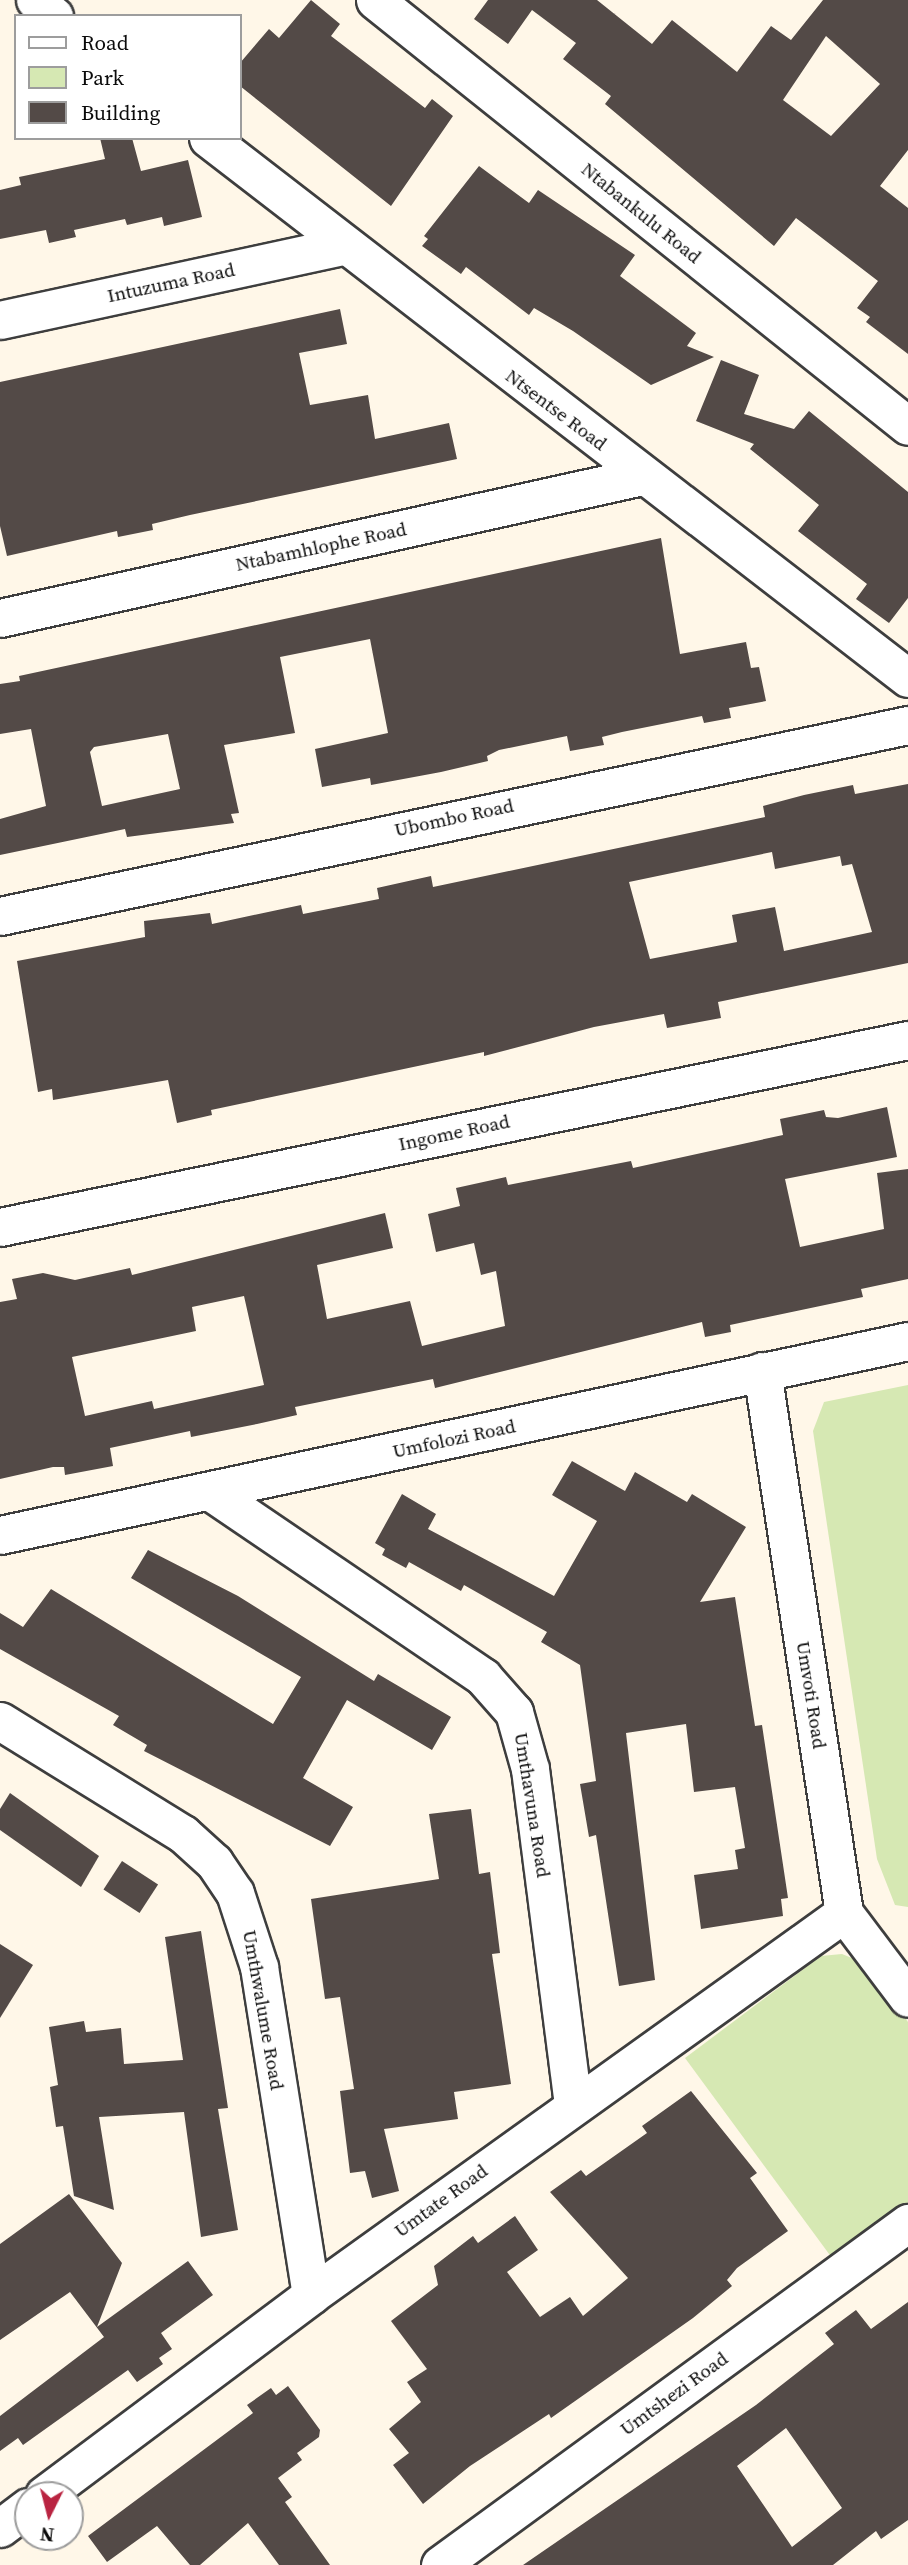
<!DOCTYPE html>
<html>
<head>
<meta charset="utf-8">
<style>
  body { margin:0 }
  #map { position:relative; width:908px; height:2565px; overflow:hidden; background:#fff7e8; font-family:"Source Serif 4",serif }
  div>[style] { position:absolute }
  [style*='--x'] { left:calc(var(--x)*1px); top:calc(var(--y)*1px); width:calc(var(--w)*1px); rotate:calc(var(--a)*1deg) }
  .green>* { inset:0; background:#d6e8b3 }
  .building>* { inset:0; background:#534a47; transform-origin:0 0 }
  .roads { filter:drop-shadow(2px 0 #3e3e3e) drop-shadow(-2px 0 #3e3e3e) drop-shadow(0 2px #3e3e3e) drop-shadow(0 -2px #3e3e3e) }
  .minor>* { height:37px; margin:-18.5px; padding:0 18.5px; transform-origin:18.5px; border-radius:18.5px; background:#fff }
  span { translate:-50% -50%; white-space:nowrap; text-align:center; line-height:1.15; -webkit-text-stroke:7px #fff; paint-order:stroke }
  .street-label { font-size:19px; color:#0b0b0b }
  .legend { position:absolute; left:14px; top:14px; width:228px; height:126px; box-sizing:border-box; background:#fff; border:2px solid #9d9d9d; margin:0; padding:9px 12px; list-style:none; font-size:21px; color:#0b0b0b }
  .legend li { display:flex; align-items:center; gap:14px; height:35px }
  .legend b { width:35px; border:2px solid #9d9d9d }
  .north { position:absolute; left:14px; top:2481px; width:70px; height:70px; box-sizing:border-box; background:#fff; border:2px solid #9d9d9d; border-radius:50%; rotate:186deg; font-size:19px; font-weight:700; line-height:28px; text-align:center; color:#0b0b0b }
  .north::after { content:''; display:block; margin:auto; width:24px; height:32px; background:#b92441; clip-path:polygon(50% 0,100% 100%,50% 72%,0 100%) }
</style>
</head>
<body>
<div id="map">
  <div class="green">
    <div style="clip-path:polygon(908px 1385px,908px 1907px,895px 1905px,877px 1859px,813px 1431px,824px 1402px)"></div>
    <div style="clip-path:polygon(842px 1954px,864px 1963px,908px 2022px,908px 2202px,832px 2258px,685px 2058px,821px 1956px)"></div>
  </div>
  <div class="building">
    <div style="clip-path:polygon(311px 0,340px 24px,331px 36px,425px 108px,432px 99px,453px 116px,391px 206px,240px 86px,240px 63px,269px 29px,279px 38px)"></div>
    <div style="clip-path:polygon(evenodd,488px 0,597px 0,652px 44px,672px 20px,737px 72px,771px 26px,791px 40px,823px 0,908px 0,908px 150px,880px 186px,908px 208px,908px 354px,866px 322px,870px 317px,857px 308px,878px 281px,796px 218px,774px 246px,605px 104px,611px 96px,563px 59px,576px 43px,532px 10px,508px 44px,474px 19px,488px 0,826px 36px,880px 84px,831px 136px,783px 100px,826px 36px)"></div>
    <div style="clip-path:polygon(100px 138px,132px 138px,141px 171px,188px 160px,202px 217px,164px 226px,162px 217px,127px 225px,125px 219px,74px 230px,76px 237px,49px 243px,46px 230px,0 239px,0 190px,21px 185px,19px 177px,105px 159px)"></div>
    <div style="clip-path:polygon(479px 166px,529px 203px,538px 190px,635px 255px,620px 276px,696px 333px,687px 346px,714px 357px,651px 385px,573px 331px,534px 308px,529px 315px,466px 267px,461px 274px,422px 246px,428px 239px,424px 236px)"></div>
    <div style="clip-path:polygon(340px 309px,347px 344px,299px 353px,310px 405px,368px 395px,375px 439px,449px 423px,457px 459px,190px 515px,152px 524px,153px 530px,118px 537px,117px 531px,7px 556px,0 526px,0 382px)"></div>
    <div style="clip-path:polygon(721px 360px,759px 375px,744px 414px,794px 429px,809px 411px,908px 492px,908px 598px,889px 623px,856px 599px,867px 584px,798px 531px,819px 505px,750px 449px,754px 444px,696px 421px)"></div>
    <div style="clip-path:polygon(evenodd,661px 538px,680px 654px,746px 642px,751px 668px,759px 667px,766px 701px,729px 708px,731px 718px,704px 723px,702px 716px,622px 732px,602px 737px,604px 745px,570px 751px,567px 736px,499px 750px,487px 756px,488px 761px,441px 772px,371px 785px,370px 778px,322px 787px,315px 749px,388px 733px,370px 639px,280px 657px,295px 733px,224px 745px,239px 813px,231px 814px,234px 823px,127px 837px,125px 829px,0 855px,0 819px,46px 806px,31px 729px,0 734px,0 684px,20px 681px,19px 676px,661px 538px,168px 734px,180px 789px,102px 806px,90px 752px,94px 747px,168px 734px)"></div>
    <div style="clip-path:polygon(evenodd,908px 784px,908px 963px,718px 1002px,721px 1018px,667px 1028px,664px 1014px,594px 1027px,484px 1056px,484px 1052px,211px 1110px,212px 1115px,177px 1123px,168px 1080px,53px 1100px,52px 1089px,38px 1092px,17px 961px,145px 937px,144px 921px,210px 913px,212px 924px,301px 905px,303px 914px,379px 899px,377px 888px,431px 876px,433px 887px,765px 817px,763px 806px,804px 795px,853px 785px,855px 794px,908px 784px,772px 852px,775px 869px,840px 856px,842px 866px,852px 864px,872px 932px,784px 951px,775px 907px,732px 915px,737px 942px,650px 959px,629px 882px,772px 852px)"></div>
    <div style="clip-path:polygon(evenodd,887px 1107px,897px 1157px,785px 1179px,800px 1247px,884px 1229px,877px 1173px,908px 1169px,908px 1279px,861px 1289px,863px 1297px,730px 1325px,731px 1332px,705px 1337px,702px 1322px,435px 1388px,433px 1379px,295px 1407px,297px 1415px,257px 1424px,191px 1437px,190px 1431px,110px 1448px,113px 1466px,65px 1475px,64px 1467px,53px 1467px,0 1479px,0 1302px,17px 1299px,12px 1279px,43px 1273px,75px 1280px,130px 1268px,132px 1275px,385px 1213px,393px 1248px,317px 1265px,327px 1319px,410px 1301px,422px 1346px,505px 1326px,496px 1271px,481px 1275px,474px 1243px,436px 1252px,428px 1214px,460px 1206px,456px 1188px,506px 1177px,508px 1185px,631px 1161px,633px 1168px,783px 1135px,780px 1119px,824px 1110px,826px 1117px,838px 1118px,887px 1107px,244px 1296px,264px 1385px,154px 1409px,152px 1401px,85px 1416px,72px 1357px,196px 1331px,192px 1307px,244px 1296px)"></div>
    <div style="clip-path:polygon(572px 1461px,625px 1491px,635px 1472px,687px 1502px,692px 1494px,746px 1527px,700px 1602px,735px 1597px,755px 1726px,762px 1725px,788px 1898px,781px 1899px,783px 1916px,701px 1929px,694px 1875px,738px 1869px,735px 1850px,745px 1848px,735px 1787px,694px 1792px,686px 1724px,626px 1733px,655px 1980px,619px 1986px,596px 1835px,589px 1837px,580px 1784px,596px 1781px,580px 1665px,541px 1642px,547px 1632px,464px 1585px,461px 1591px,409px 1562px,406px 1568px,382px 1555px,385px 1549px,375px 1543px,402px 1494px,436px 1514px,428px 1529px,554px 1596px,597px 1521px,552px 1495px)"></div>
    <div style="clip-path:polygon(148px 1550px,238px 1596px,374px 1681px,378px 1674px,451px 1717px,432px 1750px,347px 1700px,303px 1778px,353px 1807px,330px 1846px,144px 1751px,147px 1745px,113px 1725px,119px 1716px,0 1649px,0 1613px,23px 1627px,51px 1589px,273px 1724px,301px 1677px,131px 1578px)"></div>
    <div style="clip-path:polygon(10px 1793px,99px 1856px,81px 1887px,0 1830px,0 1809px)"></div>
    <div style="clip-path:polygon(471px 1809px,479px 1874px,490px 1872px,500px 1953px,492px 1954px,511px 2084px,454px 2092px,458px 2119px,384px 2129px,399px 2191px,372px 2198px,365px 2171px,350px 2173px,340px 2091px,354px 2089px,340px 1997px,325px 1999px,311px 1899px,439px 1879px,429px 1814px)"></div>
    <div style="left:122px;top:1861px;width:43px;height:34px;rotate:33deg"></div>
    <div style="clip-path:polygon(201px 1931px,228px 2108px,218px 2109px,238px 2230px,201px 2237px,184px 2112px,99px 2117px,114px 2210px,74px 2196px,63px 2126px,56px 2127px,50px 2087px,58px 2085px,49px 2027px,84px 2021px,86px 2032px,121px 2028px,124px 2064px,183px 2060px,165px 1937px)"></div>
    <div style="clip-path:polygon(0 1944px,33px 1965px,0 2018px)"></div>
    <div style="clip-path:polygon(691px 2091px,757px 2173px,750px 2178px,788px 2231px,737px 2268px,727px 2280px,732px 2286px,693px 2318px,551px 2418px,549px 2414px,470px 2466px,423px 2504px,393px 2465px,409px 2453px,389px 2429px,421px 2402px,407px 2382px,427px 2369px,391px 2321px,438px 2285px,434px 2266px,473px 2236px,478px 2243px,515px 2216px,538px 2250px,507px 2272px,540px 2317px,570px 2297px,583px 2316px,628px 2278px,550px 2192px,581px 2170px,586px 2176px,647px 2133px,642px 2126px)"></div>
    <div style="clip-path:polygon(69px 2194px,122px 2263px,97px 2327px,188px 2261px,213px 2295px,161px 2333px,172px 2349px,159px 2358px,163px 2364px,137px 2382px,128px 2370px,23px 2445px,18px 2438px,0 2451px,0 2416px,104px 2337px,70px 2292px,0 2340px,0 2244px)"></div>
    <div style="clip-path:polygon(evenodd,908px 2302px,908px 2520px,881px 2539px,876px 2531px,833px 2565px,523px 2565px,756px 2405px,834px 2344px,825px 2333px,856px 2310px,871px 2329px,908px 2302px,786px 2428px,842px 2508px,792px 2547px,737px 2466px,786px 2428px)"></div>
    <div style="clip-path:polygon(288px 2386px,320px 2430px,319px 2437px,297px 2453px,302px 2460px,278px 2478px,292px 2497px,285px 2502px,330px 2565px,279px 2565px,248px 2523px,200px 2565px,190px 2565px,157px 2526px,107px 2562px,88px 2536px,253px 2413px,247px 2405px,271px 2388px,276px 2395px)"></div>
  </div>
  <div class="roads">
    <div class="minor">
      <div style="--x:35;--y:0;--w:25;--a:40"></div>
      <div style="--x:375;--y:0;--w:682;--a:38.63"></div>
      <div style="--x:208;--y:138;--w:884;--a:37.65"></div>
      <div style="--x:0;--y:320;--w:350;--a:-12.2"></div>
      <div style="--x:0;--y:618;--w:658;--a:-12.47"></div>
      <div style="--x:0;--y:916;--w:928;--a:-11.88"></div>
      <div style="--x:0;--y:1227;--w:927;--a:-11.64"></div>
      <div style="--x:762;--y:1371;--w:548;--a:81.4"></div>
      <div style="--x:844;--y:1913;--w:106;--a:53"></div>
      <div style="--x:211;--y:1492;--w:329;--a:34.2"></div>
      <div style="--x:483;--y:1677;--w:47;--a:48.5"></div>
      <div style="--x:514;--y:1712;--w:59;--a:74.3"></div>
      <div style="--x:530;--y:1769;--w:339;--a:82.7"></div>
      <div style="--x:0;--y:1535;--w:928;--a:-12.06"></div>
      <div style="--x:0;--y:1721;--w:215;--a:31.7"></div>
      <div style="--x:183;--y:1834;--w:42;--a:42.1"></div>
      <div style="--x:214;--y:1862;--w:37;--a:56"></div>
      <div style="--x:235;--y:1893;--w:78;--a:72"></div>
      <div style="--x:259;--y:1967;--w:332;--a:81"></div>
      <div style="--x:44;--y:2495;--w:334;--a:-36.8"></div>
      <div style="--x:311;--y:2295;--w:656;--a:-35.63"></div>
      <div style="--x:0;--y:2528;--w:35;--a:-37"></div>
      <div style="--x:440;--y:2565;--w:580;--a:-36.16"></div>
    </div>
  </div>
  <div class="street-label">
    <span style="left:641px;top:213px;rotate:39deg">Ntabankulu Road</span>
    <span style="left:171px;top:283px;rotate:-12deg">Intuzuma Road</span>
    <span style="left:556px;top:410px;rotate:37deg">Ntsentse Road</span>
    <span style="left:321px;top:547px;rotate:-12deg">Ntabamhlophe Road</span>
    <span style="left:454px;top:818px;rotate:-12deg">Ubombo Road</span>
    <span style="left:454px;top:1133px;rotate:-12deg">Ingome Road</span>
    <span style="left:454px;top:1439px;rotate:-12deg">Umfolozi Road</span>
    <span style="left:811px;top:1695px;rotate:81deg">Umvoti Road</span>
    <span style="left:532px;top:1805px;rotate:81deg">Umthavuna Road</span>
    <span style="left:263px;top:2010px;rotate:80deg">Umthwalume Road</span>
    <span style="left:441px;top:2201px;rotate:-36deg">Umtate Road</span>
    <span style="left:674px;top:2394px;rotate:-36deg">Umtshezi Road</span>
  </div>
  <ul class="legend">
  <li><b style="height:9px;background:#fff"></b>Road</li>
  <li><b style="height:19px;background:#d6e8b3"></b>Park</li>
  <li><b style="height:19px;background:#534a47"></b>Building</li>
  </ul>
  <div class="north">N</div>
</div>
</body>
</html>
